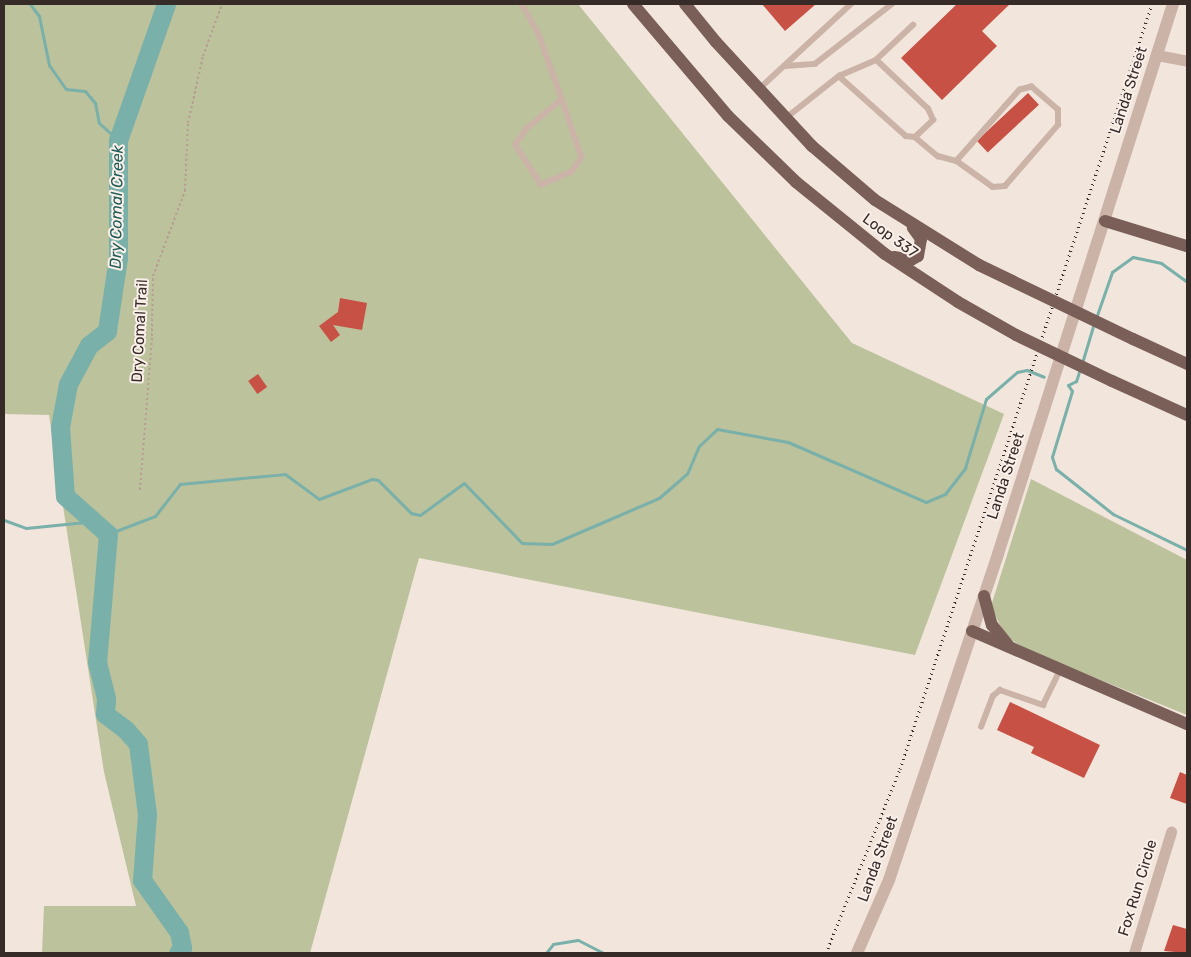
<!DOCTYPE html>
<html>
<head>
<meta charset="utf-8">
<style>
  body { margin:0 }
  #map { position:relative; width:1191px; height:957px; overflow:hidden; background:#f2e5dc; font-family:Rubik,sans-serif }
  div>[style] { position:absolute }
  [style*='--x'] { left:calc(var(--x)*1px); top:calc(var(--y)*1px); width:calc(var(--w)*1px); rotate:calc(var(--a)*1deg) }
  .green>* { inset:0; background:#bbc29c }
  .stream>* { height:3px; margin:-1.5px; padding:0 1.5px; transform-origin:1.5px; border-radius:1.5px; background:#7ab0aa }
  .river>* { height:19px; margin:-9.5px; padding:0 9.5px; transform-origin:9.5px; border-radius:9.5px; background:#7ab0aa }
  .building>* { inset:0; background:#c85145; transform-origin:0 0 }
  .path>* { height:2px; margin-top:-1px; transform-origin:0; background:repeating-linear-gradient(90deg,#b79c92 0 2.5px,transparent 0 5px) }
  .service>* { height:5.5px; margin:-2.75px; padding:0 2.75px; transform-origin:2.75px; border-radius:2.75px; background:#cbb3a8 }
  .minor>* { height:11px; margin:-5.5px; padding:0 5.5px; transform-origin:5.5px; border-radius:5.5px; background:#cbb3a8 }
  .tertiary>* { height:12px; margin:-6px; padding:0 6px; transform-origin:6px; border-radius:6px; background:#cbb3a8 }
  .primary>* { height:12px; margin:-6px; padding:0 6px; transform-origin:6px; border-radius:6px; background:#7a5f59 }
  .rail>* { height:3px; margin-top:-1.5px; transform-origin:0; background:repeating-linear-gradient(90deg,#372b28 0 1px,transparent 0 5px) }
  .primary-bridge>* { height:12px; margin:-6px; padding:0 6px; transform-origin:6px; border-radius:6px; background:#7a5f59 }
  span { translate:-50% -50%; white-space:nowrap; text-align:center; line-height:1.15; -webkit-text-stroke:4px #faefe9; paint-order:stroke }
  .street-label { font-size:15px; color:#372b28 }
  .water-label { font-size:16px; color:#1d5a55; font-style:italic }
  .frame { position:absolute; inset:0; border:5px solid #372b28; pointer-events:none }
</style>
</head>
<body>
<div id="map">
  <div class="green">
    <div style="clip-path:polygon(4px 4px,578px 4px,852px 343px,1004px 414px,915px 655px,419px 558px,310px 953px,42px 953px,44px 906px,136px 906px,104px 772px,49px 415px,4px 414px)"></div>
    <div style="clip-path:polygon(1031px 479px,1187px 560px,1187px 715px,1024px 649px,1004px 634px,991px 606px)"></div>
  </div>
  <div class="stream">
    <div style="--x:30;--y:4;--w:15;--a:53"></div>
    <div style="--x:39;--y:16;--w:50;--a:78.5"></div>
    <div style="--x:49;--y:65;--w:29;--a:55"></div>
    <div style="--x:66;--y:89;--w:19;--a:6"></div>
    <div style="--x:85;--y:91;--w:16;--a:50"></div>
    <div style="--x:95;--y:103;--w:20;--a:79"></div>
    <div style="--x:99;--y:123;--w:25;--a:42"></div>
    <div style="--x:1096;--y:318;--w:49;--a:-70.8"></div>
    <div style="--x:1112;--y:272;--w:26;--a:-36"></div>
    <div style="--x:1133;--y:257;--w:29;--a:12"></div>
    <div style="--x:1161;--y:263;--w:32;--a:36"></div>
    <div style="--x:1082;--y:363;--w:42;--a:-73.3"></div>
    <div style="--x:1080;--y:369;--w:13;--a:108"></div>
    <div style="--x:1076;--y:381;--w:9;--a:153"></div>
    <div style="--x:1068;--y:385;--w:7;--a:56"></div>
    <div style="--x:1072;--y:391;--w:69;--a:106.9"></div>
    <div style="--x:1052;--y:457;--w:13;--a:72"></div>
    <div style="--x:1056;--y:469;--w:73;--a:38.3"></div>
    <div style="--x:1113;--y:514;--w:82;--a:25.9"></div>
    <div style="--x:4;--y:520;--w:23;--a:20"></div>
    <div style="--x:26;--y:528;--w:70;--a:-5.7"></div>
    <div style="--x:108;--y:534;--w:50;--a:-21"></div>
    <div style="--x:155;--y:516;--w:41;--a:-52"></div>
    <div style="--x:180;--y:484;--w:105;--a:-5.4"></div>
    <div style="--x:285;--y:474;--w:42;--a:36.3"></div>
    <div style="--x:319;--y:499;--w:57;--a:-20.7"></div>
    <div style="--x:372;--y:479;--w:6;--a:9"></div>
    <div style="--x:378;--y:480;--w:47;--a:45"></div>
    <div style="--x:411;--y:513;--w:9;--a:13"></div>
    <div style="--x:420;--y:515;--w:54;--a:-36"></div>
    <div style="--x:464;--y:483;--w:83;--a:46"></div>
    <div style="--x:522;--y:543;--w:30;--a:2"></div>
    <div style="--x:552;--y:544;--w:116;--a:-23.3"></div>
    <div style="--x:659;--y:498;--w:37;--a:-41"></div>
    <div style="--x:687;--y:474;--w:30;--a:-67"></div>
    <div style="--x:699;--y:446;--w:25;--a:-43"></div>
    <div style="--x:717;--y:429;--w:72;--a:10.4"></div>
    <div style="--x:788;--y:442;--w:150;--a:23.5"></div>
    <div style="--x:926;--y:502;--w:21;--a:-23"></div>
    <div style="--x:945;--y:494;--w:33;--a:-52"></div>
    <div style="--x:965;--y:468;--w:72;--a:-73.1"></div>
    <div style="--x:986;--y:399;--w:41;--a:-41.1"></div>
    <div style="--x:1017;--y:372;--w:10;--a:-11"></div>
    <div style="--x:1027;--y:370;--w:18;--a:22"></div>
    <div style="--x:546;--y:953;--w:11;--a:-52"></div>
    <div style="--x:553;--y:944;--w:25;--a:-9"></div>
    <div style="--x:578;--y:940;--w:28;--a:27"></div>
  </div>
  <div class="river">
    <div style="--x:166;--y:4;--w:144;--a:109.4"></div>
    <div style="--x:118;--y:140;--w:118;--a:90"></div>
    <div style="--x:118;--y:258;--w:74;--a:98.6"></div>
    <div style="--x:107;--y:331;--w:23;--a:142"></div>
    <div style="--x:89;--y:345;--w:44;--a:118.3"></div>
    <div style="--x:68;--y:384;--w:44;--a:100.5"></div>
    <div style="--x:60;--y:427;--w:69;--a:85.9"></div>
    <div style="--x:65;--y:496;--w:57;--a:41.5"></div>
    <div style="--x:108;--y:534;--w:128;--a:94.9"></div>
    <div style="--x:97;--y:662;--w:38;--a:76"></div>
    <div style="--x:106;--y:699;--w:15;--a:94"></div>
    <div style="--x:105;--y:714;--w:26;--a:37"></div>
    <div style="--x:126;--y:730;--w:18;--a:49"></div>
    <div style="--x:138;--y:744;--w:71;--a:82.7"></div>
    <div style="--x:147;--y:814;--w:66;--a:94.3"></div>
    <div style="--x:142;--y:880;--w:64;--a:54.6"></div>
    <div style="--x:179;--y:932;--w:16;--a:79"></div>
    <div style="--x:182;--y:948;--w:6;--a:129"></div>
  </div>
  <div class="building">
    <div style="clip-path:polygon(762px 4px,816px 4px,785px 31px)"></div>
    <div style="clip-path:polygon(957px 4px,1010px 4px,982px 31px,997px 46px,942px 100px,901px 58px)"></div>
    <div style="left:1028px;top:93px;width:16px;height:70px;rotate:47deg"></div>
    <div style="clip-path:polygon(340px 298px,367px 303px,362px 330px,333px 325px,340px 335px,331px 342px,319px 326px,338px 312px)"></div>
    <div style="left:258px;top:374px;width:16px;height:12px;rotate:55deg"></div>
    <div style="clip-path:polygon(1010px 702px,1100px 745px,1084px 778px,1031px 753px,1034px 747px,997px 730px)"></div>
    <div style="clip-path:polygon(1180px 772px,1187px 775px,1187px 804px,1170px 798px)"></div>
    <div style="clip-path:polygon(1173px 925px,1187px 929px,1186px 953px,1164px 951px)"></div>
  </div>
  <div class="path">
    <div style="--x:140;--y:490;--w:154;--a:-85.5"></div>
    <div style="--x:152;--y:336;--w:60;--a:-89"></div>
    <div style="--x:153;--y:276;--w:91;--a:-69.4"></div>
    <div style="--x:185;--y:191;--w:68;--a:-87.5"></div>
    <div style="--x:188;--y:123;--w:69;--a:-77.4"></div>
    <div style="--x:203;--y:56;--w:55;--a:-69.9"></div>
  </div>
  <div class="service">
    <div style="--x:522;--y:4;--w:38;--a:61"></div>
    <div style="--x:540;--y:37;--w:66;--a:70.5"></div>
    <div style="--x:562;--y:99;--w:62;--a:71.3"></div>
    <div style="--x:582;--y:158;--w:17;--a:126"></div>
    <div style="--x:572;--y:172;--w:34;--a:157"></div>
    <div style="--x:541;--y:185;--w:48;--a:-123"></div>
    <div style="--x:515;--y:145;--w:21;--a:-55"></div>
    <div style="--x:527;--y:128;--w:45;--a:-39.6"></div>
    <div style="--x:785;--y:66;--w:30;--a:-4"></div>
    <div style="--x:815;--y:64;--w:98;--a:-37.9"></div>
    <div style="--x:839;--y:76;--w:90;--a:41.8"></div>
    <div style="--x:906;--y:136;--w:9;--a:6"></div>
    <div style="--x:915;--y:137;--w:25;--a:-43"></div>
    <div style="--x:933;--y:120;--w:12;--a:-114"></div>
    <div style="--x:928;--y:109;--w:71;--a:-136.7"></div>
    <div style="--x:759;--y:89;--w:125;--a:-42.7"></div>
    <div style="--x:786;--y:118;--w:68;--a:-38.4"></div>
    <div style="--x:839;--y:76;--w:40;--a:-23.4"></div>
    <div style="--x:876;--y:60;--w:51;--a:-43.4"></div>
    <div style="--x:915;--y:137;--w:30;--a:40"></div>
    <div style="--x:938;--y:156;--w:20;--a:15"></div>
    <div style="--x:957;--y:161;--w:44;--a:35.8"></div>
    <div style="--x:993;--y:187;--w:12;--a:-5"></div>
    <div style="--x:1005;--y:186;--w:81;--a:-49"></div>
    <div style="--x:1058;--y:125;--w:15;--a:-90"></div>
    <div style="--x:1058;--y:110;--w:35;--a:-139"></div>
    <div style="--x:1032;--y:87;--w:12;--a:166"></div>
    <div style="--x:1020;--y:90;--w:95;--a:131.6"></div>
    <div style="--x:981;--y:727;--w:33;--a:-69"></div>
    <div style="--x:993;--y:696;--w:9;--a:-41"></div>
    <div style="--x:1000;--y:690;--w:46;--a:19.2"></div>
    <div style="--x:1043;--y:705;--w:39;--a:-64"></div>
  </div>
  <div class="minor">
    <div style="--x:1157;--y:55;--w:31;--a:11"></div>
    <div style="--x:1134;--y:953;--w:127;--a:-73"></div>
  </div>
  <div class="tertiary">
    <div style="--x:857;--y:953;--w:80;--a:-66.3"></div>
    <div style="--x:889;--y:880;--w:344;--a:-71.5"></div>
    <div style="--x:998;--y:554;--w:577;--a:-72.35"></div>
  </div>
  <div class="primary">
    <div style="--x:633;--y:4;--w:147;--a:49.7"></div>
    <div style="--x:728;--y:116;--w:95;--a:44.1"></div>
    <div style="--x:796;--y:182;--w:114;--a:39"></div>
    <div style="--x:885;--y:254;--w:87;--a:33.3"></div>
    <div style="--x:685;--y:4;--w:49;--a:50.8"></div>
    <div style="--x:716;--y:42;--w:142;--a:47.3"></div>
    <div style="--x:812;--y:146;--w:83;--a:40.6"></div>
    <div style="--x:875;--y:200;--w:123;--a:32"></div>
    <div style="--x:1105;--y:221;--w:86;--a:17"></div>
    <div style="--x:894;--y:257;--w:17;--a:10"></div>
    <div style="--x:911;--y:260;--w:8;--a:-30"></div>
    <div style="--x:918;--y:256;--w:17;--a:-80"></div>
    <div style="--x:921;--y:239;--w:14;--a:-126"></div>
    <div style="--x:1133;--y:339;--w:60;--a:24.8"></div>
    <div style="--x:1112;--y:381;--w:82;--a:24.4"></div>
    <div style="--x:984;--y:596;--w:30;--a:75"></div>
    <div style="--x:992;--y:625;--w:26;--a:51"></div>
    <div style="--x:972;--y:631;--w:234;--a:23.4"></div>
  </div>
  <div class="rail">
    <div style="--x:826;--y:953;--w:198;--a:-68.1"></div>
    <div style="--x:900;--y:769;--w:805;--a:-71.77"></div>
  </div>
  <div class="primary-bridge">
    <div style="--x:979;--y:265;--w:171;--a:25.7"></div>
    <div style="--x:958;--y:302;--w:67;--a:29.6"></div>
    <div style="--x:1016;--y:335;--w:106;--a:25.6"></div>
  </div>
  <div class="street-label">
    <span style="left:1129px;top:90px;rotate:-72deg">Landa Street</span>
    <span style="left:890px;top:236px;rotate:36deg">Loop 337</span>
    <span style="left:140px;top:331px;rotate:-87deg">Dry Comal Trail</span>
    <span style="left:1006px;top:476px;rotate:-72deg">Landa Street</span>
    <span style="left:878px;top:859px;rotate:-70deg">Landa Street</span>
    <span style="left:1138px;top:888px;rotate:-73deg">Fox Run Circle</span>
  </div>
  <div class="water-label">
    <span style="left:117px;top:207px;rotate:-89deg">Dry Comal Creek</span>
  </div>
  <div class="frame"></div>
</div>
</body>
</html>
